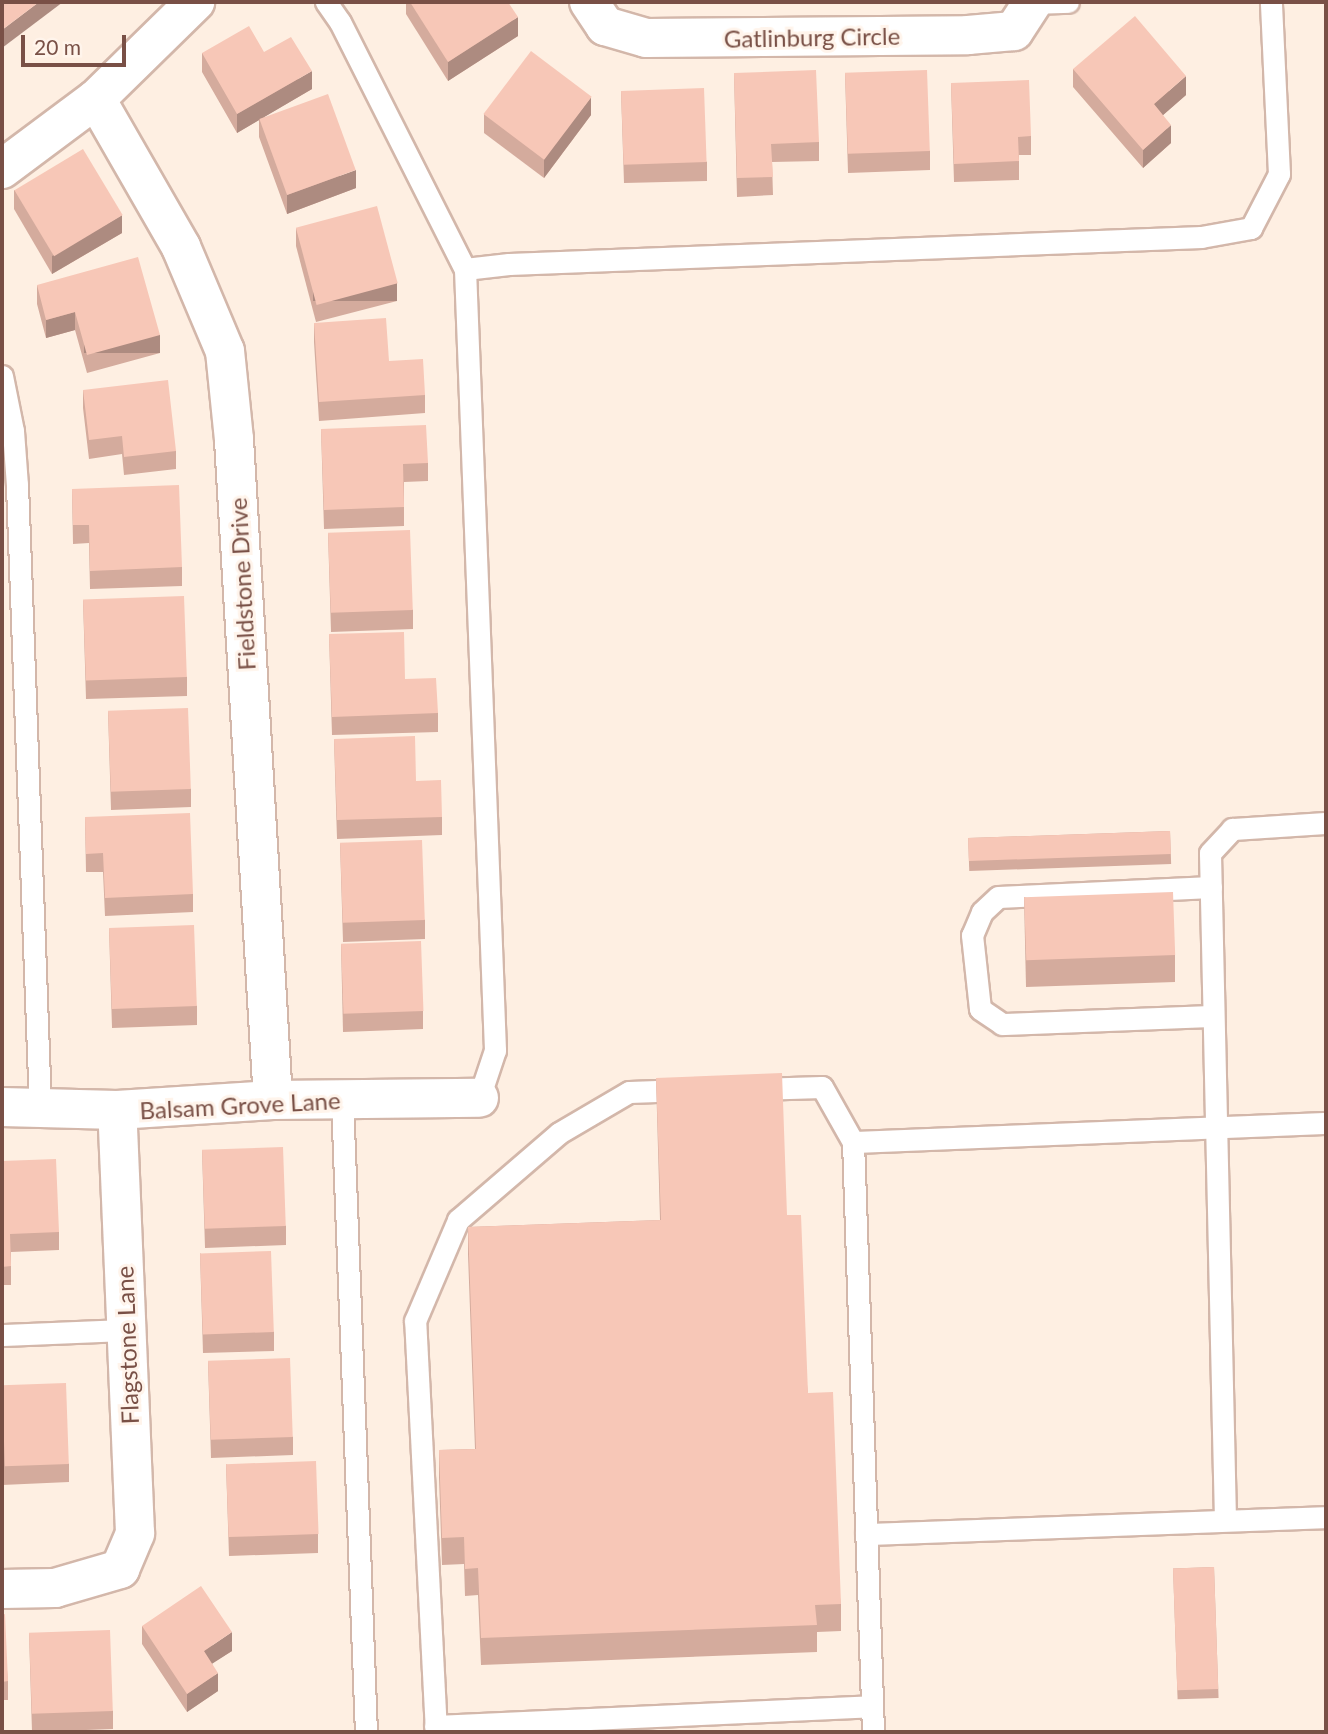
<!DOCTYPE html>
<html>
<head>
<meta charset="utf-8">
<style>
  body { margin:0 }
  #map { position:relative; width:1328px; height:1734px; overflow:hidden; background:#feefe2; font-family:Lato,sans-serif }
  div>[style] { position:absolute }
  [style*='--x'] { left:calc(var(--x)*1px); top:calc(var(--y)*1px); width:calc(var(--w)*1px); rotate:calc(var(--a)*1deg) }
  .roads { filter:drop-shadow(2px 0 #d3b7aa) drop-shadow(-2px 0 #d3b7aa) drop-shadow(0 2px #d3b7aa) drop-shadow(0 -2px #d3b7aa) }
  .service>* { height:21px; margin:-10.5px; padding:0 10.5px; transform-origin:10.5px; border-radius:10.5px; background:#fff }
  .minor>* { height:38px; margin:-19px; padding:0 19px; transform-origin:19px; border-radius:19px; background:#fff }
  .wall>* { inset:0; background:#d4ab9d; transform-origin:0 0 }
  .shaded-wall>* { inset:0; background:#ad8b80; transform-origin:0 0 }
  .building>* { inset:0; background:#f7c7b7; transform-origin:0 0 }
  span { translate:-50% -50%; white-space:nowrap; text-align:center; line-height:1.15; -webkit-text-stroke:6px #fff4eb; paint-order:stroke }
  .street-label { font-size:24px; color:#795046 }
  .frame { position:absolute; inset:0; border:4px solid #795046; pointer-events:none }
  .scale { position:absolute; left:21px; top:35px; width:105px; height:32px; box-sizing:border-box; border:4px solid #795046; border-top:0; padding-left:9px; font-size:21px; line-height:24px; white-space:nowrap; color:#795046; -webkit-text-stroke:5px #fff4eb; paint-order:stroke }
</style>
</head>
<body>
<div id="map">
  <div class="roads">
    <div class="service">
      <div style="--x:326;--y:2;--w:24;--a:55"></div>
      <div style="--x:340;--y:22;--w:277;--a:63.2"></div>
      <div style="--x:465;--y:269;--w:782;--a:87.8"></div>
      <div style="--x:495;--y:1050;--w:51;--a:108.4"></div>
      <div style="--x:1033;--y:3;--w:35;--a:-2"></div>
      <div style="--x:465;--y:269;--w:44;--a:-6.5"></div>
      <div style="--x:509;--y:264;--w:693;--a:-2.23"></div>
      <div style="--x:1201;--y:237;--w:51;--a:-10.2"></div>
      <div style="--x:1251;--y:228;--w:61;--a:-62.6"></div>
      <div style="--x:1279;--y:174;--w:172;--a:-92.7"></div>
      <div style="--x:2;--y:376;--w:56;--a:78.7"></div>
      <div style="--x:13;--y:431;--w:54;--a:85.8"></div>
      <div style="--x:17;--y:485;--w:621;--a:87.88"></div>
      <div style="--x:1211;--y:887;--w:213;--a:177.3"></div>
      <div style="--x:998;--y:897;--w:22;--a:137"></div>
      <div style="--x:982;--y:912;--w:25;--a:113"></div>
      <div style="--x:972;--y:935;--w:74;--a:83.8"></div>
      <div style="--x:980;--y:1009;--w:27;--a:34"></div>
      <div style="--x:1002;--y:1024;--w:211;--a:-2.2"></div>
      <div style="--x:756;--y:1089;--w:66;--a:-1.7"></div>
      <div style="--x:822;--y:1087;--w:63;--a:60.6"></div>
      <div style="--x:342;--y:1100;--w:632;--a:87.83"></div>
      <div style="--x:2;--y:1335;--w:124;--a:-2.3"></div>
      <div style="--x:1225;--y:1520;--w:667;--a:-91.29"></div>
      <div style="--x:1210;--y:853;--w:33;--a:-47"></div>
      <div style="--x:1232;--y:829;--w:94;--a:-3.7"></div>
      <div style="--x:866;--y:1534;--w:460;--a:-2.1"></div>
      <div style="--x:435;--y:1726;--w:437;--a:-2.6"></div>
      <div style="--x:436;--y:1732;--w:412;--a:-92.9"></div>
      <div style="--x:415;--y:1321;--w:110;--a:-66.9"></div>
      <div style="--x:458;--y:1220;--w:133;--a:-40.7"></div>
      <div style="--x:559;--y:1133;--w:81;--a:-30.4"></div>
      <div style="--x:629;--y:1092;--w:56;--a:-2"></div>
      <div style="--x:873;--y:1732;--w:590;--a:-91.94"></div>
      <div style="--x:853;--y:1142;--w:473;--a:-2.3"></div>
    </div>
    <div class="minor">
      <div style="--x:589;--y:2;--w:29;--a:56"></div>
      <div style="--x:605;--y:26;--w:43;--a:16.3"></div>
      <div style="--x:646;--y:38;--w:322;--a:-0.5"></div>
      <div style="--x:968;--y:35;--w:46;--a:-5"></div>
      <div style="--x:1014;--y:31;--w:35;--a:-57"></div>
      <div style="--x:96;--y:99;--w:171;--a:60.1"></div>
      <div style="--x:181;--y:247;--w:113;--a:67.1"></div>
      <div style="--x:225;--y:351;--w:89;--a:84.2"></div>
      <div style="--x:234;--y:440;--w:661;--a:86.62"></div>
      <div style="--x:2;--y:169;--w:117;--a:-36.7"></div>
      <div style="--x:96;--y:99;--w:139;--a:-44.4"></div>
      <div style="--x:2;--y:1107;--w:115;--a:1.5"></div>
      <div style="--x:117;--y:1110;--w:156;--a:-3.7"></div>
      <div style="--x:273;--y:1100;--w:206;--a:-0.6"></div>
      <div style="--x:2;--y:1589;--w:53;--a:-1.1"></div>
      <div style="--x:55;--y:1588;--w:68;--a:-16.3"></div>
      <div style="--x:120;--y:1569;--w:39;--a:-67"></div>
      <div style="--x:135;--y:1533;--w:423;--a:-92.4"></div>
    </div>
  </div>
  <div class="wall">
    <div style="clip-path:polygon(406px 2px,508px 2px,518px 36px,448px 81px,406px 14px)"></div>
    <div style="clip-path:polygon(264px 52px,312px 89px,264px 117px,356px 188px,287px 214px,259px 137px,259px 120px,237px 133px,202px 72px,202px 53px)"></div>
    <div style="clip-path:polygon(1073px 69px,1186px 95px,1163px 115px,1171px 143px,1143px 168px,1073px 87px)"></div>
    <div style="clip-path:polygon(734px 73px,819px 142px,819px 161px,772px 162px,773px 195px,737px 197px)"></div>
    <div style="clip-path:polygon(845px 73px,930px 151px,930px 170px,848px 173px)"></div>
    <div style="clip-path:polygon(951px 83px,1031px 136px,1031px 155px,1019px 155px,1019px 180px,954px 182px)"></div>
    <div style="clip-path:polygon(621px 91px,707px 162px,707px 181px,624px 183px)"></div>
    <div style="clip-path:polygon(484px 114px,591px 115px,544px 178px,484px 133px)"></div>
    <div style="clip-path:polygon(14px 190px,122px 233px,52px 274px,14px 209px)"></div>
    <div style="clip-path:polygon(296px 228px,397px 301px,316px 322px,296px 246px)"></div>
    <div style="clip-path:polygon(37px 285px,160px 353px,87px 373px,75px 330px,46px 338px,37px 304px)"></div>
    <div style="clip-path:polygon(314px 323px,389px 361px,425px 395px,425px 413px,319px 421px,314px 342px)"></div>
    <div style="clip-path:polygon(83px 390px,176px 451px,176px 469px,124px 475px,122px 454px,89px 459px,83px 408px)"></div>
    <div style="clip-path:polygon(321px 429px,428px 463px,428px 481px,404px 482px,404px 526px,324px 529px)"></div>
    <div style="clip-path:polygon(72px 489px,182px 567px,182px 586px,90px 589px,89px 543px,73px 544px)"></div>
    <div style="clip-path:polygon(328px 533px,413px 610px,413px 629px,331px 632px)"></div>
    <div style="clip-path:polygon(83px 600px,187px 677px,187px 696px,86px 699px)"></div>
    <div style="clip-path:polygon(329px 634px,405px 679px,438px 713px,438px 732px,332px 735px)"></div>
    <div style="clip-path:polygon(108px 711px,191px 789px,191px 807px,111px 810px)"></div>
    <div style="clip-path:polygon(334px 739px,416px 781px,442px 817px,442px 835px,337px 839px)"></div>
    <div style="clip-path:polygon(85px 817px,193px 894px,193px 912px,105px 916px,103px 872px,86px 872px)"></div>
    <div style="left:1170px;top:831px;width:33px;height:202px;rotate:88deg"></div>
    <div style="clip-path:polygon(340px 843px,425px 920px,425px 939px,343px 942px)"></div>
    <div style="clip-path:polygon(1024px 897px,1175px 955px,1175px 982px,1026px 987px)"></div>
    <div style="clip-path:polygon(109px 928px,197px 1006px,197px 1025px,112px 1028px)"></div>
    <div style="clip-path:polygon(341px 944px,423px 1011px,423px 1029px,343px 1032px)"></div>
    <div style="clip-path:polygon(656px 1078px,787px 1215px,808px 1393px,841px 1604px,841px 1631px,817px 1632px,817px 1652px,481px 1665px,478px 1595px,465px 1596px,464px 1564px,442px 1565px,439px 1477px,439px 1450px,475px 1449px,468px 1254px,468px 1227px,660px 1220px)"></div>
    <div style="clip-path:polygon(202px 1150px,286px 1226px,286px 1245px,205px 1248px)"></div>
    <div style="clip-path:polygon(2px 1161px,59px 1232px,59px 1250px,11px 1252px,11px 1285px,2px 1285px)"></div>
    <div style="clip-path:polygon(200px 1253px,274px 1332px,274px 1351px,203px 1353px)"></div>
    <div style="clip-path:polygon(208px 1361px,293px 1437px,293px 1455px,211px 1458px)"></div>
    <div style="clip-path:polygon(2px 1385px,69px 1464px,69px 1482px,2px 1485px)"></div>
    <div style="clip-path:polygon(226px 1464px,318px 1534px,318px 1553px,229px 1556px)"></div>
    <div style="left:1214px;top:1567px;width:131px;height:41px;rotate:88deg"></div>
    <div style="clip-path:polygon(2px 1615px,8px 1681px,8px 1700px,2px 1700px)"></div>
    <div style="clip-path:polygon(142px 1626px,232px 1651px,212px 1663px,218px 1691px,187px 1712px,142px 1644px)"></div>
    <div style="clip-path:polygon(29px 1633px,113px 1711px,113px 1729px,32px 1732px)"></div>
  </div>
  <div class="shaded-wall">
    <div style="clip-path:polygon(39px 2px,63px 2px,2px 48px,2px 30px)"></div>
    <div style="clip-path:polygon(518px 17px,518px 36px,448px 81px,448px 62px)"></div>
    <div style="clip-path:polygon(312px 71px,312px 89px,237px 133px,237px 114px)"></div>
    <div style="clip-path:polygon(1186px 76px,1186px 95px,1154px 123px,1154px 104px)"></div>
    <div style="clip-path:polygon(591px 97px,591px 115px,544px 178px,544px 159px)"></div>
    <div style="clip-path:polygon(1171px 125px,1171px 143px,1143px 168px,1143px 150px)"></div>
    <div style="clip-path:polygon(356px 170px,356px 188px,287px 214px,287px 195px)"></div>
    <div style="clip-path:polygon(122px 215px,122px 233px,52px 274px,52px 256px)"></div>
    <div style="left:397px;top:283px;width:18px;height:84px;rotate:90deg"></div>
    <div style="clip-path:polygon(75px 312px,75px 330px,46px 338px,46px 320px)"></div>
    <div style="left:160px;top:335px;width:18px;height:76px;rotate:90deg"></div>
    <div style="clip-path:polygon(232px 1632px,232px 1651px,204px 1669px,204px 1651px)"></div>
    <div style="clip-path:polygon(218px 1673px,218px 1691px,187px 1712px,187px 1694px)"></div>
  </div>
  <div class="building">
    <div style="clip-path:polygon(2px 2px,39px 2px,2px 30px)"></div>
    <div style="clip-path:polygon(410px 2px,508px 2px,518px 17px,448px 62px)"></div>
    <div style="clip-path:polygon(1135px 16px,1186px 76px,1154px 104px,1171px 125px,1143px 150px,1073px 69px)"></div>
    <div style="clip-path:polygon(249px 26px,264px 52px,291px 37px,312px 71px,237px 114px,202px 53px)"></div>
    <div style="left:531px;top:51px;width:76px;height:79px;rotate:37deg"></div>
    <div style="clip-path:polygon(816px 70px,819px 142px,771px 144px,773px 177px,737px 178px,734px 73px)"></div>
    <div style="left:927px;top:70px;width:81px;height:82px;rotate:88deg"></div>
    <div style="clip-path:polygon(1029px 80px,1031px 136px,1018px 137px,1019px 161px,954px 164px,951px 83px)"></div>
    <div style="left:704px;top:88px;width:74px;height:83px;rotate:88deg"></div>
    <div style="left:328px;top:94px;width:81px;height:73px;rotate:70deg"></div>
    <div style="left:83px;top:149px;width:77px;height:80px;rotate:59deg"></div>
    <div style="left:377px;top:206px;width:80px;height:84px;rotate:75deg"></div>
    <div style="clip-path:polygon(138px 257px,160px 335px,87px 355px,75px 312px,46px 320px,37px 285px)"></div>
    <div style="clip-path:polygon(386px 318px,389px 361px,423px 359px,425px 395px,319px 402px,314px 323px)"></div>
    <div style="clip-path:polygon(168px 380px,176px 451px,124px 457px,122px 436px,89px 440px,83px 390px)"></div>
    <div style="clip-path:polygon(426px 425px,428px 463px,403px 464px,404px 507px,324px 510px,321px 429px)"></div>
    <div style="clip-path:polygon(179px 485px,182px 567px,90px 571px,89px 525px,73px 525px,72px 489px)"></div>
    <div style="left:410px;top:530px;width:80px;height:82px;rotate:88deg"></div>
    <div style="left:184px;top:596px;width:81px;height:101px;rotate:88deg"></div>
    <div style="clip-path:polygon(404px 632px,405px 679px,436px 678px,438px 713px,332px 717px,329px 634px)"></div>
    <div style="left:188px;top:708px;width:81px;height:80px;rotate:88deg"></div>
    <div style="clip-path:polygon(415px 736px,416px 781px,441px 780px,442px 817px,337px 820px,334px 739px)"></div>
    <div style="clip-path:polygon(190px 813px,193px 894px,105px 898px,103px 853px,86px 854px,85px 817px)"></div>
    <div style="left:1170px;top:831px;width:23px;height:202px;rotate:88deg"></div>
    <div style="left:422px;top:840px;width:80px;height:82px;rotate:88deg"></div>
    <div style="left:1173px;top:892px;width:63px;height:149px;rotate:88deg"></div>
    <div style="left:194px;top:925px;width:81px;height:85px;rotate:88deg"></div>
    <div style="left:421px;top:941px;width:70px;height:80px;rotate:88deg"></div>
    <div style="clip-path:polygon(782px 1073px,787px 1215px,801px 1215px,808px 1393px,833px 1392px,841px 1604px,815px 1605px,817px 1625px,481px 1638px,478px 1568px,465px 1569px,464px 1537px,442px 1538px,439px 1450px,476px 1449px,468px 1227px,661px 1220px,656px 1078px)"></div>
    <div style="left:283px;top:1147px;width:79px;height:81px;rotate:88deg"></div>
    <div style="clip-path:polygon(56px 1159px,59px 1232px,10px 1234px,11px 1266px,2px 1267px,2px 1161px)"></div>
    <div style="left:271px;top:1251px;width:81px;height:71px;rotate:88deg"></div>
    <div style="left:290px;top:1358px;width:79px;height:82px;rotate:88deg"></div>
    <div style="left:66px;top:1383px;width:81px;height:64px;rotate:88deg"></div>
    <div style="left:316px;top:1461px;width:73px;height:90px;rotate:88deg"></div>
    <div style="left:1214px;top:1567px;width:122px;height:41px;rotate:88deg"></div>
    <div style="clip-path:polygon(201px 1586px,232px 1632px,204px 1651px,218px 1673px,187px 1694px,142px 1626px)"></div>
    <div style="clip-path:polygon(5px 1614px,8px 1681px,2px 1682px,2px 1615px)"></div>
    <div style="left:110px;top:1630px;width:81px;height:81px;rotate:88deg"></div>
  </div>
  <div class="street-label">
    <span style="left:812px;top:37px;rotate:-1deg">Gatlinburg Circle</span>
    <span style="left:242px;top:584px;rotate:-93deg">Fieldstone Drive</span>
    <span style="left:240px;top:1105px;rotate:-3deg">Balsam Grove Lane</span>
    <span style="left:127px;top:1345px;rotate:-92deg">Flagstone Lane</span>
  </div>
  <div class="frame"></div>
  <div class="scale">20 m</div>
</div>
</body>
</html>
